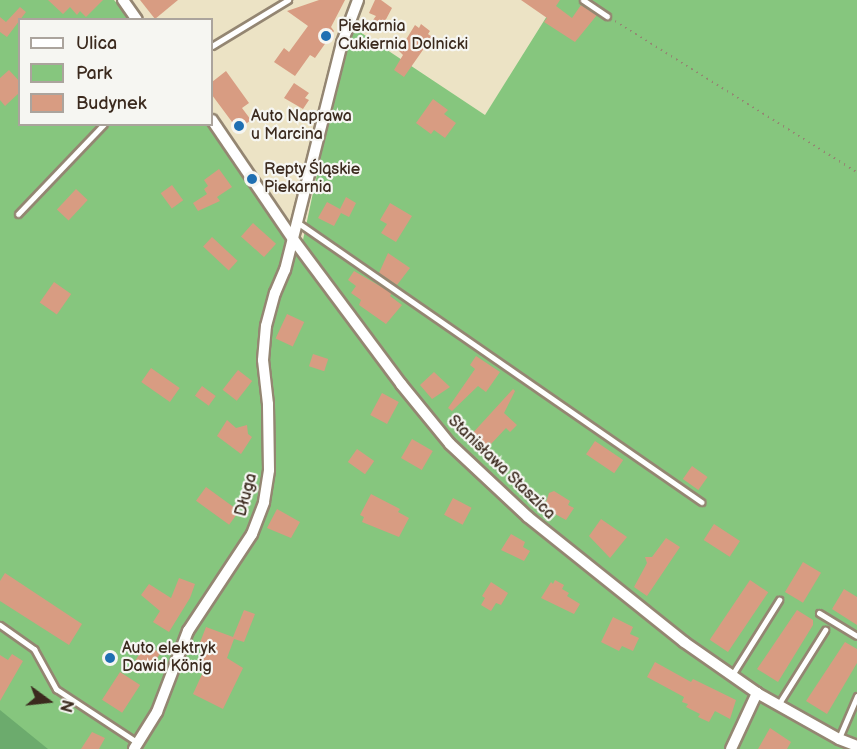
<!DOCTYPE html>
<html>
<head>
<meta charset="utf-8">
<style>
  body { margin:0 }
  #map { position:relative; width:857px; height:749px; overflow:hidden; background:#ece3c5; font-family:"Balsamiq Sans",sans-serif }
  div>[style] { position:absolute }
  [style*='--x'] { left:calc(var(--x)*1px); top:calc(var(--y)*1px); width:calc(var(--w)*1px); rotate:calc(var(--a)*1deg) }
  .green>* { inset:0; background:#86c67e }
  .forest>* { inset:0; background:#6cab6d }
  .building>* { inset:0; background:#d89c82; transform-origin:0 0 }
  .path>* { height:2px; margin-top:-1px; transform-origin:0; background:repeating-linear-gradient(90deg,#948672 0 1.5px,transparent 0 6px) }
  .roads { filter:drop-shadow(2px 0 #948672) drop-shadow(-2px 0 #948672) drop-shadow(0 2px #948672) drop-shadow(0 -2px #948672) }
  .lane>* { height:5px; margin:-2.5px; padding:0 2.5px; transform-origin:2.5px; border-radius:2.5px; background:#fff }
  .street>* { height:10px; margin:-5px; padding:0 5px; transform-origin:5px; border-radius:5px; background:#fff }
  .dots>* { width:16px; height:16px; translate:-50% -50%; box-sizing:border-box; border:3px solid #f6f6f2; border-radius:50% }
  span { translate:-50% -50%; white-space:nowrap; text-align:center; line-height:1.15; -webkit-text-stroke:4.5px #f6f6f2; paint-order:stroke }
  .poi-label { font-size:16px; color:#3b2a1e }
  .left { translate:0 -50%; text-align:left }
  .street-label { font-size:16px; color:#3b2a1e }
  .legend { position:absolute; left:18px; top:18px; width:195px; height:108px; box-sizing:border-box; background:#f6f6f2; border:2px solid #aba49d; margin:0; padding:8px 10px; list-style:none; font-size:18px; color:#3b2a1e }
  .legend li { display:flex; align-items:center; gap:12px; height:30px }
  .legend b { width:30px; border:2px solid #aba49d }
  .north { position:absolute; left:18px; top:671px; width:60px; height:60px; -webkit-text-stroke:4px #f6f6f2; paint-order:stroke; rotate:105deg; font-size:16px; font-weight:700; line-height:24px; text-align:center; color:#3b2a1e }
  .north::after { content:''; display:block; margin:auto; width:21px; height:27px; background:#3b2a1e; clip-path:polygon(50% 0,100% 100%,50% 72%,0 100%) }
</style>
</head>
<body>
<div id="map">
  <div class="green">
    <div style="clip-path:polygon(0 0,114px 0,131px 19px,20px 20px,20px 124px,207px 125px,300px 254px,338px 75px,354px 28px,485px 115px,557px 0,857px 0,857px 749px,0 749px)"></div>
  </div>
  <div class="forest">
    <div style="clip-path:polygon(0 710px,48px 749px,0 749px)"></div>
  </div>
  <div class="building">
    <div style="clip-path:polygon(48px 0,103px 0,86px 17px,80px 11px,77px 15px,70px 7px,63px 14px)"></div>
    <div style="clip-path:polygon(140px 0,178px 0,155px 19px)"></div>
    <div style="clip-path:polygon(319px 0,345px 0,331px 27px,334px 31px,315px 58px,310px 55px,295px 76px,274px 62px,284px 48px,289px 52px,308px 26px,287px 11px)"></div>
    <div style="clip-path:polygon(375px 0,381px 0,392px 8px,383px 25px,373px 20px,376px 16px,369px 13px)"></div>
    <div style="clip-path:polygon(521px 0,560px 0,556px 6px,572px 18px,581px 5px,597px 15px,575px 42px,544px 22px,547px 18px)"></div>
    <div style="clip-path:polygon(20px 7px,26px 12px,7px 37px,0 32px,0 17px,6px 22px)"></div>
    <div style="clip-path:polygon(421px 24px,430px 31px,428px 34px,432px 37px,404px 77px,394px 70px,403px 55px,399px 51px,415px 25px,419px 28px)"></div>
    <div style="clip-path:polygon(9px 70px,20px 82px,20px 92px,5px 106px,0 100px,0 78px)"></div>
    <div style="clip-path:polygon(226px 71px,249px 103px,242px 108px,251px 120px,238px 130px,212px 95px,212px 82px)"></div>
    <div style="clip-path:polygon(294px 83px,309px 93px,305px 98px,309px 100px,303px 109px,284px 98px)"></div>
    <div style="clip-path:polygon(433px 99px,448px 110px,444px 114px,456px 123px,445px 138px,434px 130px,431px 134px,416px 123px)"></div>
    <div style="clip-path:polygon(219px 169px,232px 187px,217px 197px,220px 201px,198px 211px,193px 203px,207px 194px,204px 189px,208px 186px,204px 180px)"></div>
    <div style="left:172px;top:185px;width:19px;height:14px;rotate:54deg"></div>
    <div style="left:76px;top:189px;width:16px;height:28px;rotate:43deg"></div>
    <div style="clip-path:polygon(346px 197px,356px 203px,349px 217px,341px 213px,334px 226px,318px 218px,327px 202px,340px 209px)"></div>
    <div style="clip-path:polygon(390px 203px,412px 216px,396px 242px,381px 233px,387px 224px,380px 220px)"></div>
    <div style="left:253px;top:223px;width:31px;height:18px;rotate:42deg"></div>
    <div style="left:212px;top:237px;width:35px;height:13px;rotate:43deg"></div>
    <div style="clip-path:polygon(388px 253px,410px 268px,397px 285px,379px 273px)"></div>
    <div style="clip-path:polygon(354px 271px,392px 293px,390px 296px,402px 305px,386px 324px,359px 305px,361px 300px,351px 293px,356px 286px,348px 280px)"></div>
    <div style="left:54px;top:282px;width:21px;height:25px;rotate:35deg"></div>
    <div style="left:287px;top:314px;width:19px;height:27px;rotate:25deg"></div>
    <div style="left:313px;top:354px;width:16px;height:13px;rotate:18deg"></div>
    <div style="clip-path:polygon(476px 356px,500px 372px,486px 392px,478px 386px,452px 411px,448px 408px,475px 369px,470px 365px)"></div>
    <div style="left:151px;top:368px;width:35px;height:17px;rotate:35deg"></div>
    <div style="left:238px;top:370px;width:18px;height:25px;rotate:38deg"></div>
    <div style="clip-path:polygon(434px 372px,450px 387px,432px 399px,420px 385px)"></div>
    <div style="left:202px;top:386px;width:17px;height:12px;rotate:36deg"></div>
    <div style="clip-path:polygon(513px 389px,515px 391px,504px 413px,517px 425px,510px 432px,506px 428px,491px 444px,489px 442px,483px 448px,470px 436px)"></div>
    <div style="left:382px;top:393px;width:19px;height:25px;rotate:28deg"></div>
    <div style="clip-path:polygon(227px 420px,236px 428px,247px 425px,248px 434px,252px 437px,241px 454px,217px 436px)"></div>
    <div style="left:412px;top:439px;width:24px;height:22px;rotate:30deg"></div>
    <div style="left:595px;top:441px;width:34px;height:16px;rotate:34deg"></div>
    <div style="left:357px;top:449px;width:21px;height:16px;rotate:35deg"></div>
    <div style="left:692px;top:466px;width:19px;height:16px;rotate:35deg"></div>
    <div style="left:206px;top:487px;width:41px;height:17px;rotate:36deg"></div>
    <div style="clip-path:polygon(554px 491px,570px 501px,568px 505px,574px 508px,566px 520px,544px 508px,549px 493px)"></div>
    <div style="clip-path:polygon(371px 494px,400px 509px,398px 512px,409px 518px,399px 537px,362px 522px,364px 517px,360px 515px)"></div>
    <div style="left:453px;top:498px;width:21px;height:19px;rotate:28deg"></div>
    <div style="clip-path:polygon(277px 509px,300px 522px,291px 538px,267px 528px)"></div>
    <div style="clip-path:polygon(601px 519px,627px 537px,610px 558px,589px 536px)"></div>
    <div style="left:714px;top:524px;width:31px;height:19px;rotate:33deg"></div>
    <div style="clip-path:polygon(511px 534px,525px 542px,523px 547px,530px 551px,524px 561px,501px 550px)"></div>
    <div style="clip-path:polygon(666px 538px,680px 547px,647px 596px,634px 587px,647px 563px,645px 557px,652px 557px)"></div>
    <div style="left:803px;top:562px;width:21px;height:35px;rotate:31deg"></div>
    <div style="clip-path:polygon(5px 573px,82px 624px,69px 645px,0 601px,0 581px)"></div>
    <div style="clip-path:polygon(179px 578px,195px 584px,190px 598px,169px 632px,153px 622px,160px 611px,141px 595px,149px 584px,171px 598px)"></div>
    <div style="clip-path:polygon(555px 580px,564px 585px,562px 589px,569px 593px,567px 596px,580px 604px,574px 614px,541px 598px,551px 582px,553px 584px)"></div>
    <div style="left:750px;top:580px;width:22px;height:72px;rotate:34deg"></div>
    <div style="clip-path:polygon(491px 582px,508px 593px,501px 605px,496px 603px,491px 611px,481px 605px,485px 598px,482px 596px)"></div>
    <div style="clip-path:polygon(844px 589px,857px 597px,857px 625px,832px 609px)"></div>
    <div style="clip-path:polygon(244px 610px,255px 614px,244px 642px,234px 639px,227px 658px,243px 668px,223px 709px,193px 694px,203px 672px,195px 668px,203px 647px,199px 645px,206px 627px,233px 637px)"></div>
    <div style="clip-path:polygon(797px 610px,813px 620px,813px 625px,778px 682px,757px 669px)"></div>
    <div style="clip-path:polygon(613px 617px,633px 627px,630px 634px,639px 638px,633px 651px,622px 646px,619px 651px,601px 642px)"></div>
    <div style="clip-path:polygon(845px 642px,857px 649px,857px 663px,827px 714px,806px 701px)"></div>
    <div style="left:146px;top:644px;width:17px;height:19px;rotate:33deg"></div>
    <div style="clip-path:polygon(12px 654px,23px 661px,0 701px,0 655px,8px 660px)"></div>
    <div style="clip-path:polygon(655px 662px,691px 682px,693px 679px,736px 700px,730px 719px,715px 711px,709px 722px,698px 717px,700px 714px,686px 707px,688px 704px,682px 702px,684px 697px,647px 677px)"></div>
    <div style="left:120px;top:672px;width:24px;height:33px;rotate:33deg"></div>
    <div style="clip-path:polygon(770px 728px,791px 742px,787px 749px,758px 749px)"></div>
    <div style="clip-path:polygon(92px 732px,105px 738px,99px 749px,81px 749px)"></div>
  </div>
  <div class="path">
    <div style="--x:615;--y:21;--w:285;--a:32"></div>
  </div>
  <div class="roads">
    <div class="lane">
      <div style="--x:583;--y:0;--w:29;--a:34"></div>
      <div style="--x:212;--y:46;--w:89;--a:-31.2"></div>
      <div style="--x:18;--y:214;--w:124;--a:-46.3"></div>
      <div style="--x:297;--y:222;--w:492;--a:34.7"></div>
      <div style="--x:819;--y:613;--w:44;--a:31.2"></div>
      <div style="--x:0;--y:625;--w:42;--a:35.2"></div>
      <div style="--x:34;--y:649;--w:46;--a:61.2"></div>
      <div style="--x:56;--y:689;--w:98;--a:33.4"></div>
      <div style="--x:732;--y:675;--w:89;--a:-57.9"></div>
      <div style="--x:778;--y:705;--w:89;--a:-57.9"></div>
      <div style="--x:839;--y:738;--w:46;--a:-66.8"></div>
    </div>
    <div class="street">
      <div style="--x:123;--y:0;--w:24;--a:55"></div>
      <div style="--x:212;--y:120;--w:144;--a:55.8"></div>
      <div style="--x:293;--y:239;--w:181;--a:53.3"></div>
      <div style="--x:401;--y:384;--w:77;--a:50.8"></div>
      <div style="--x:450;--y:444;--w:107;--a:43.1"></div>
      <div style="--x:528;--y:517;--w:200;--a:38.7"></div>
      <div style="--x:684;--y:642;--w:89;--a:34.9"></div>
      <div style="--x:757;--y:693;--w:94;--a:29.3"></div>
      <div style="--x:839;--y:739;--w:19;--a:21"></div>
      <div style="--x:134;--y:749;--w:44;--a:-58.1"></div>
      <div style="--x:157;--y:712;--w:87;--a:-69.1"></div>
      <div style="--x:188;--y:631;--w:116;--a:-56.6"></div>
      <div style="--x:252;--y:534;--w:34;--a:-69"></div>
      <div style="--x:264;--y:502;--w:32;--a:-81"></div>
      <div style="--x:269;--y:470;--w:66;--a:-90.9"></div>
      <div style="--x:268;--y:404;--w:44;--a:-96.5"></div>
      <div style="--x:263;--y:360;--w:34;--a:-85"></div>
      <div style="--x:266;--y:326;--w:34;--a:-75"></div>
      <div style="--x:275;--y:293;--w:25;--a:-67"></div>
      <div style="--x:285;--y:270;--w:234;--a:-75.9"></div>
      <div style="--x:342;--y:43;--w:46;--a:-69.6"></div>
      <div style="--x:731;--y:749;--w:62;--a:-65.1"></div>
    </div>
  </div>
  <div class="dots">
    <div style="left:326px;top:36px;background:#1f6fb2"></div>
    <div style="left:239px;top:126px;background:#1f6fb2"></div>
    <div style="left:252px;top:179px;background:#1f6fb2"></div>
    <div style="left:110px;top:658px;background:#1f6fb2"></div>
  </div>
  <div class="poi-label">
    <span class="left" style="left:338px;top:36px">Piekarnia<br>Cukiernia Dolnicki</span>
    <span class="left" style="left:251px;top:126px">Auto Naprawa<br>u Marcina</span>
    <span class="left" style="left:264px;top:179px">Repty Śląskie<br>Piekarnia</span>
    <span class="left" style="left:122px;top:658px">Auto elektryk<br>Dawid König</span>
  </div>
  <div class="street-label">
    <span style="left:501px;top:468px;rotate:44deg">Stanisława Staszica</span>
    <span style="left:247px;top:495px;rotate:-75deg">Długa</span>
  </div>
  <ul class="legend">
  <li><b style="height:8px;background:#fff"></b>Ulica</li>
  <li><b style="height:16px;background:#86c67e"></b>Park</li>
  <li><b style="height:16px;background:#d89c82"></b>Budynek</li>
  </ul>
  <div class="north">N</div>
</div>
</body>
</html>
